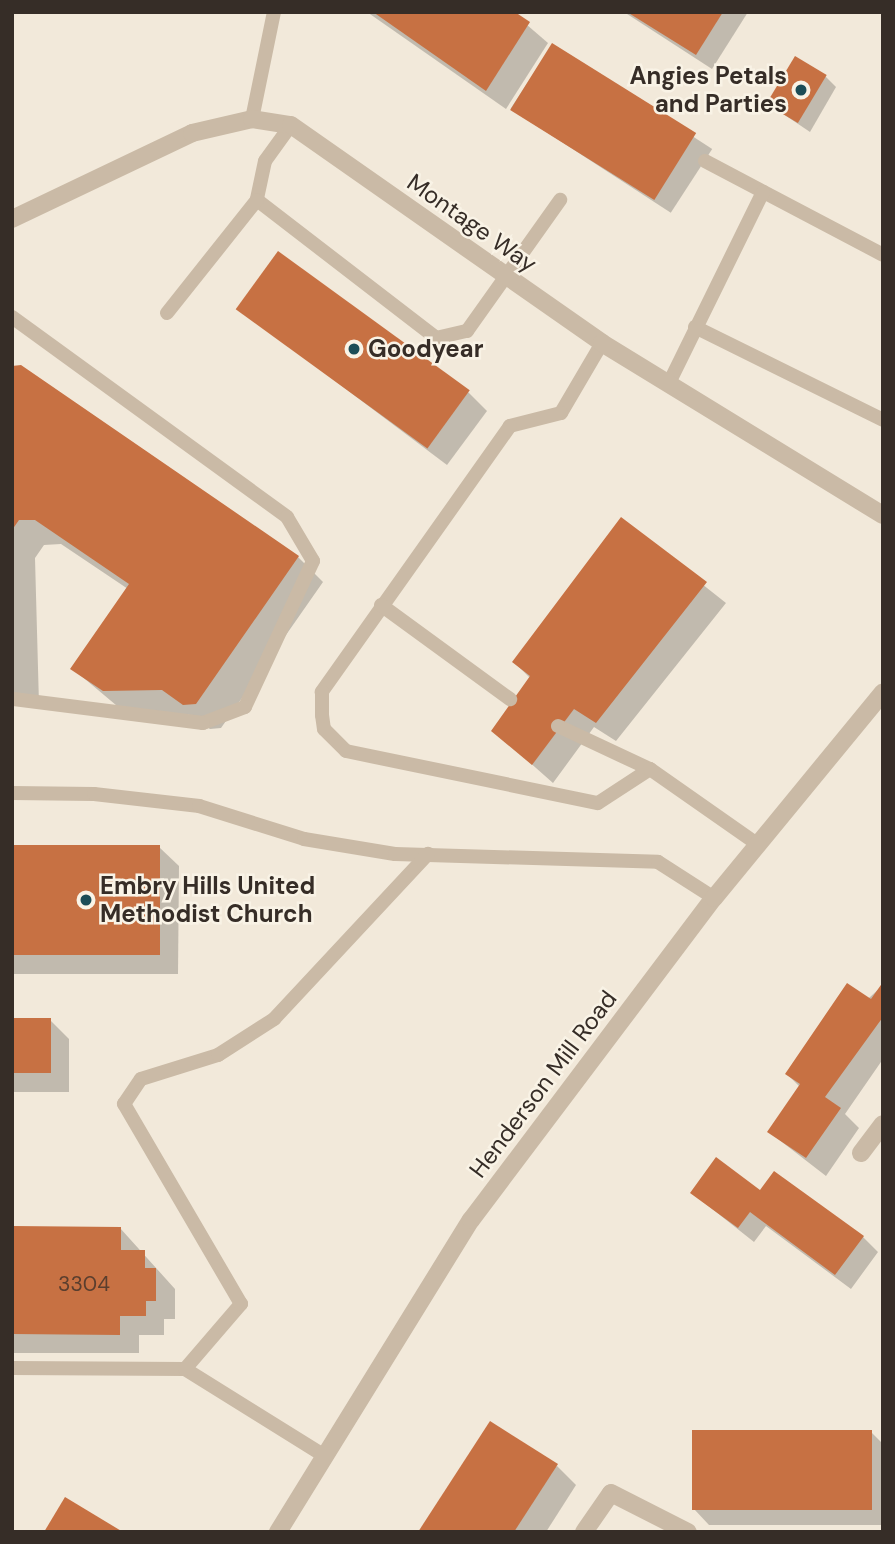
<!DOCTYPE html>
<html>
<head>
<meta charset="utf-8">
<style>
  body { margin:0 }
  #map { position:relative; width:895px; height:1544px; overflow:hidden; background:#f2e9da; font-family:"DM Sans",sans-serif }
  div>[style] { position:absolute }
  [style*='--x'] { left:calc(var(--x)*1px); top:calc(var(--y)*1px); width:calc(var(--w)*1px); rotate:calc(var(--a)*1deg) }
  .shadow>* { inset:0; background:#0003; transform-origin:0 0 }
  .building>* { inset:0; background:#c77143; transform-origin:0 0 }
  .service>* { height:14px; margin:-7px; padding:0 7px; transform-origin:7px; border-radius:7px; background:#cabaa6 }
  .minor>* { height:18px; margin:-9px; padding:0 9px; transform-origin:9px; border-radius:9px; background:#cabaa6 }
  .tertiary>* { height:18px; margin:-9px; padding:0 9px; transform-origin:9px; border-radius:9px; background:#cabaa6 }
  .dots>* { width:19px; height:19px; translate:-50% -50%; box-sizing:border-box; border:4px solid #f9f3e6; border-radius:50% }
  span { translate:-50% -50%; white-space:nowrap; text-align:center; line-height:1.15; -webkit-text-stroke:5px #f9f3e6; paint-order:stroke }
  .number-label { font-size:21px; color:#5a3e2e }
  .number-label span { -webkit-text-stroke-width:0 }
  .poi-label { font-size:24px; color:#362d27; font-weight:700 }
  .right { translate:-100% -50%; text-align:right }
  .left { translate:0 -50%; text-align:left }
  .street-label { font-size:24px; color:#362d27 }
  .frame { position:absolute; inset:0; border:14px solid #362d27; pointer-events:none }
</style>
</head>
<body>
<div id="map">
  <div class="shadow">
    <div style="clip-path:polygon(367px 12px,512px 12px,548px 43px,506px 109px)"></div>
    <div style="clip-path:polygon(624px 12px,748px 12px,712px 69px)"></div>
    <div style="left:552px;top:45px;width:191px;height:76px;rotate:33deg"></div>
    <div style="clip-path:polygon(825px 76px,836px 87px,810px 132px,767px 103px)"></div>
    <div style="clip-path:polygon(238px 308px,468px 392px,487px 411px,447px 465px)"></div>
    <div style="clip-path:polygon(12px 367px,298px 557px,323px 582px,221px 728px,210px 729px,188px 714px,129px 716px,73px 669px,128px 589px,61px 544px,44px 545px,35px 558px,39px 704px,12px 705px)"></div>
    <div style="clip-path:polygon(621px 520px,726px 603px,616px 741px,594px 727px,553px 783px,493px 730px,530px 678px,514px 662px)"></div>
    <div style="clip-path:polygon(12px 846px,159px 847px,179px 866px,178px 974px,12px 974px)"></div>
    <div style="clip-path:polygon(883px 985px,883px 1059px,845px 1114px,859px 1128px,826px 1176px,769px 1132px,800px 1087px,787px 1074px)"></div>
    <div style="clip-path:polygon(12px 1019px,50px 1020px,69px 1039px,69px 1092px,12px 1092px)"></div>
    <div style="clip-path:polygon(692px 1193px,863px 1237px,878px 1252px,851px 1289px,766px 1226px,754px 1242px)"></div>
    <div style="clip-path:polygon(12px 1228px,120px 1228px,175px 1289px,175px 1319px,164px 1319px,164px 1335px,139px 1335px,139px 1353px,12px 1353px)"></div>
    <div style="clip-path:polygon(871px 1432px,883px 1444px,883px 1525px,709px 1525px,694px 1509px)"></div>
    <div style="clip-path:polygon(557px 1466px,576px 1485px,546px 1532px,420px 1532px)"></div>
  </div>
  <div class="building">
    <div style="clip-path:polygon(373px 12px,515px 12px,530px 22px,486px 91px)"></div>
    <div style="clip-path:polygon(627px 12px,723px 12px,696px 55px)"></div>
    <div style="left:552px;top:43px;width:170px;height:79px;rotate:32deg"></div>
    <div style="left:795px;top:56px;width:37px;height:56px;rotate:31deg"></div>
    <div style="left:278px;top:251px;width:237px;height:72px;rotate:36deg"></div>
    <div style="clip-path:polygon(21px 365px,299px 556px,196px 704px,183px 705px,162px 690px,103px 691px,70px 669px,129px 584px,35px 520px,19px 520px,12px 530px,12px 366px)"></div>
    <div style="clip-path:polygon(621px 517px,707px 582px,596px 723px,574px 709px,532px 765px,491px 731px,530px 676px,512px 662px)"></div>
    <div style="left:12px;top:845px;width:148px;height:110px"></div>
    <div style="clip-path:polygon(883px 982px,883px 1017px,825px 1097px,841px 1108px,806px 1158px,767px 1132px,800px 1084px,785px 1074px,847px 983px,871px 999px)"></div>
    <div style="left:12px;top:1018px;width:39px;height:55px"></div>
    <div style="clip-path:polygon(716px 1157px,760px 1190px,774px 1171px,864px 1236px,835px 1275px,750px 1212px,738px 1228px,690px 1193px)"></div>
    <div style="clip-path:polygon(12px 1226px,121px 1227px,121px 1250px,145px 1250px,145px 1268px,156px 1268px,156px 1301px,146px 1301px,146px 1316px,120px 1316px,120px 1335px,12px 1334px)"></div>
    <div style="clip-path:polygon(490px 1421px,558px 1464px,514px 1532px,418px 1532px)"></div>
    <div style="left:692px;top:1430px;width:180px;height:80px"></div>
    <div style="clip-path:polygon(65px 1497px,123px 1532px,44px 1532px)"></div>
  </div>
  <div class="service">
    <div style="--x:252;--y:119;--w:109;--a:-78.4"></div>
    <div style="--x:291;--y:125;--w:44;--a:125.8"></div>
    <div style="--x:265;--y:161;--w:40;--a:102"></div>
    <div style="--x:257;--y:200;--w:226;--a:37.6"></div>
    <div style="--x:436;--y:338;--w:32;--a:-13"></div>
    <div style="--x:467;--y:331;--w:161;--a:-54.6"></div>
    <div style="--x:705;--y:161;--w:201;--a:27.8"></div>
    <div style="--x:167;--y:313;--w:144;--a:-51.5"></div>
    <div style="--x:12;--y:317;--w:340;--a:36"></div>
    <div style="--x:287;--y:517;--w:51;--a:59.4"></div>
    <div style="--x:313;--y:561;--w:161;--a:115"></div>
    <div style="--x:245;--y:707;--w:45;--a:159.1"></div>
    <div style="--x:203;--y:723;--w:193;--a:-172.8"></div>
    <div style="--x:695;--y:327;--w:210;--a:26.3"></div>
    <div style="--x:602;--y:343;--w:81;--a:120.4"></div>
    <div style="--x:561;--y:413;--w:53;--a:165.7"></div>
    <div style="--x:510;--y:426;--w:326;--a:125.3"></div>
    <div style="--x:322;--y:692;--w:23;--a:90"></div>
    <div style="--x:322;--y:715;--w:14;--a:82"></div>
    <div style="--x:324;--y:729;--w:31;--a:45"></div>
    <div style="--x:346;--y:751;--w:257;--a:11.7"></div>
    <div style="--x:598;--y:803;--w:62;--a:-33.2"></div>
    <div style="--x:669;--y:383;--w:213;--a:-63.8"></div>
    <div style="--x:381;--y:605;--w:160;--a:36.1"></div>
    <div style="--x:558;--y:726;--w:102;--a:25.1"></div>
    <div style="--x:650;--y:769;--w:131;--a:35"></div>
    <div style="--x:12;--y:793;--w:82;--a:0.7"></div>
    <div style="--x:94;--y:794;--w:106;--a:6.5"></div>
    <div style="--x:199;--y:806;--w:110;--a:17.4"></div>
    <div style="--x:304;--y:839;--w:92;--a:9.4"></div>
    <div style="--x:395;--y:854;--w:263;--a:1.7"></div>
    <div style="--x:658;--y:862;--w:67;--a:32.7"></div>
    <div style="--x:12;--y:1368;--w:173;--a:0.3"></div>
    <div style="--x:185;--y:1369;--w:165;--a:31.9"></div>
    <div style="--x:185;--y:1369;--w:86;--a:-49.3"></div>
    <div style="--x:241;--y:1304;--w:232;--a:-120.3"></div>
    <div style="--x:124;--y:1104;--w:30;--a:-56"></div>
    <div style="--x:141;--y:1079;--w:81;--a:-17.3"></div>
    <div style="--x:218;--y:1055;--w:67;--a:-32.7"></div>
    <div style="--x:274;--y:1019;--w:226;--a:-47"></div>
  </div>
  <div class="minor">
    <div style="--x:12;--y:219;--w:199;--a:-25.5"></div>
    <div style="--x:192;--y:133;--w:62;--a:-13.1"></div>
    <div style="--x:252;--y:119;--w:39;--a:9"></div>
    <div style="--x:291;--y:125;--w:380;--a:35"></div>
    <div style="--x:602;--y:343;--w:329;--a:31.5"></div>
    <div style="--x:861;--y:1153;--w:36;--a:-53"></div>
    <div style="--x:584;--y:1532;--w:47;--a:-55.3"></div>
    <div style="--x:611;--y:1493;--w:86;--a:26.9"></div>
  </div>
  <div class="tertiary">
    <div style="--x:278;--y:1532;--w:367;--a:-58.3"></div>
    <div style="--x:471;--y:1220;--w:403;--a:-53"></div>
    <div style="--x:714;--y:898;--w:266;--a:-50.6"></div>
  </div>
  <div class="dots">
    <div style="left:801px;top:90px;background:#1c4d57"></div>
    <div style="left:354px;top:349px;background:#1c4d57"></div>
    <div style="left:86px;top:900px;background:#1c4d57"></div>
  </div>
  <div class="number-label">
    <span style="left:84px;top:1284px">3304</span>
  </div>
  <div class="poi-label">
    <span class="right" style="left:787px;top:90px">Angies Petals<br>and Parties</span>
    <span class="left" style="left:368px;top:349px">Goodyear</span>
    <span class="left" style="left:100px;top:900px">Embry Hills United<br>Methodist Church</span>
  </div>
  <div class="street-label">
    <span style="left:472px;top:223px;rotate:35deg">Montage Way</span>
    <span style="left:543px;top:1084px;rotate:-53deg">Henderson Mill Road</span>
  </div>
  <div class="frame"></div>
</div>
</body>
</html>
